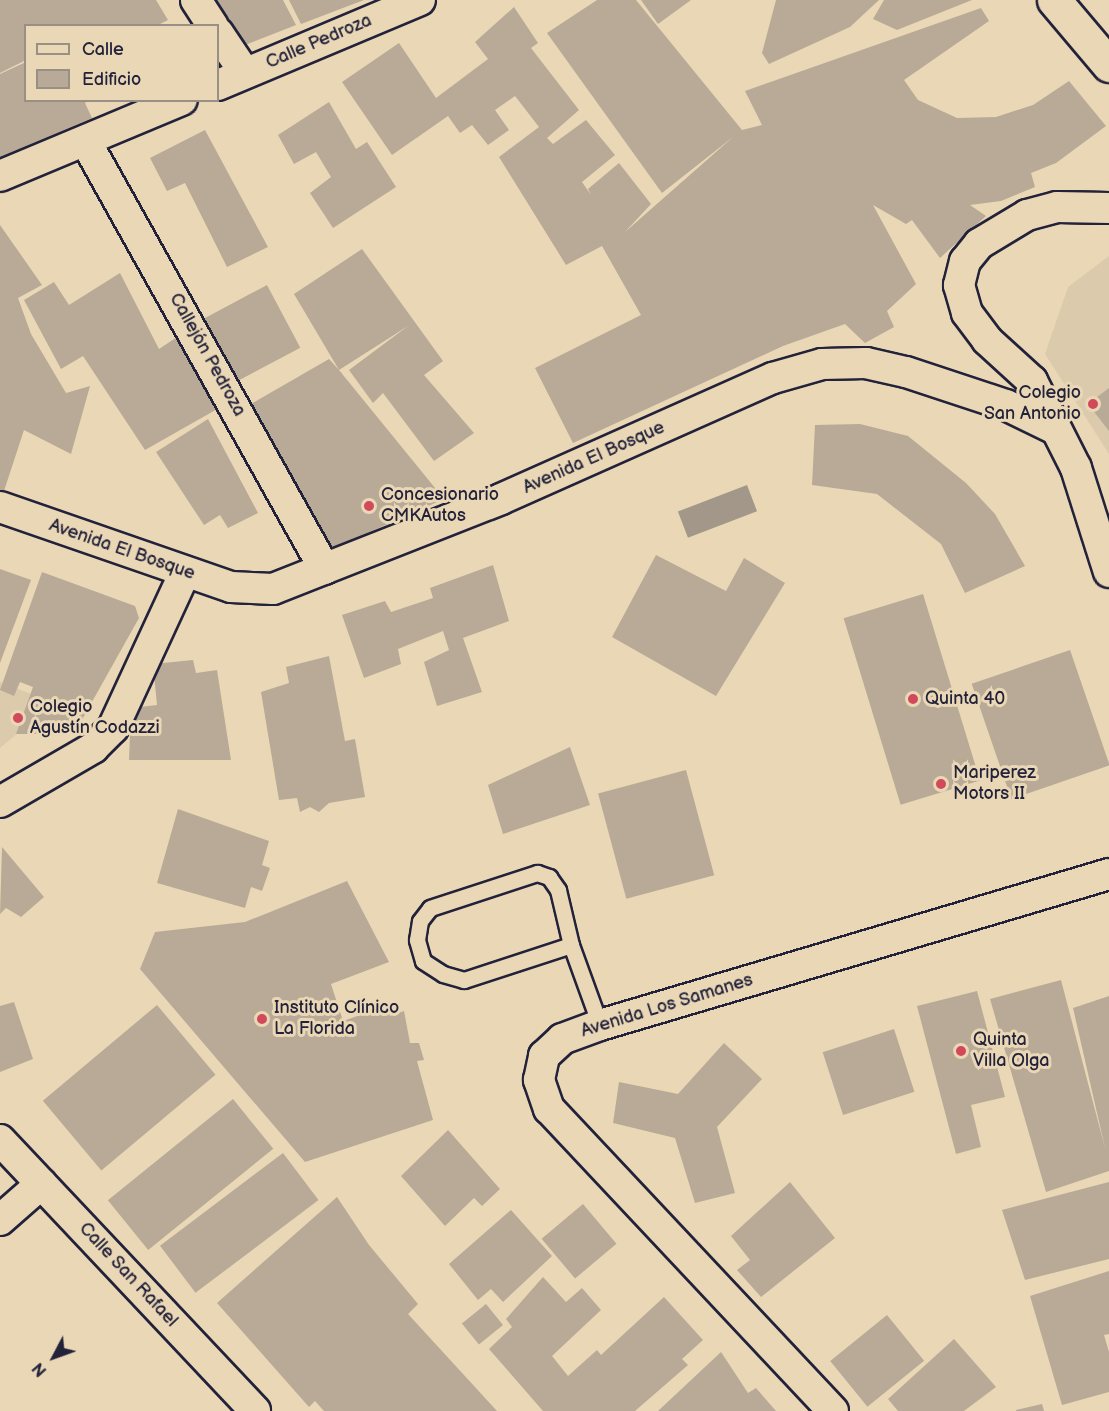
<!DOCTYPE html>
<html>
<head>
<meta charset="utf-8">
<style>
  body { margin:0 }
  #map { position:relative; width:1109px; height:1411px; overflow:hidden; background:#ead7b5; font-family:"Balsamiq Sans",sans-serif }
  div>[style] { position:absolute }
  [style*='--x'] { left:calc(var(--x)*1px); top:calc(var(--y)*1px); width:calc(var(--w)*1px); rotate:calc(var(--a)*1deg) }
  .built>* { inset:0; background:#dbcaac }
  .water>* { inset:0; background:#a39789; transform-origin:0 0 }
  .building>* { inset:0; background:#b8aa97; transform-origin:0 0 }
  .roads { filter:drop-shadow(2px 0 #22223b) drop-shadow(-2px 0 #22223b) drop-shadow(0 2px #22223b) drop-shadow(0 -2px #22223b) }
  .service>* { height:15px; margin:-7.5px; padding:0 7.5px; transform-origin:7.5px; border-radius:7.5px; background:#ead7b5 }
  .minor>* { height:30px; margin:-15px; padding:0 15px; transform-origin:15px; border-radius:15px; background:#ead7b5 }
  .tertiary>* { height:33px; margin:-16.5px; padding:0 16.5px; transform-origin:16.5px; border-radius:16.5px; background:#ead7b5 }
  .dots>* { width:16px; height:16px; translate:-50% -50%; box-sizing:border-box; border:3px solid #ead7b5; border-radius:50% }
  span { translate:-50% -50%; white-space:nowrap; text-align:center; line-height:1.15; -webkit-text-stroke:6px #ead7b5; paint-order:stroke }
  .street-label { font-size:18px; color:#22223b }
  .poi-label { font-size:18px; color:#22223b }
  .right { translate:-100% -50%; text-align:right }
  .left { translate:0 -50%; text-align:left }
  .legend { position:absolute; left:24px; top:24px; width:195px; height:78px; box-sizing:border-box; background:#ead7b5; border:2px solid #9a8f84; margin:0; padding:8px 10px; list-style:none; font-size:18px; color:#22223b }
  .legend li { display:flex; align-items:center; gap:12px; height:30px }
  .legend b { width:30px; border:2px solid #9a8f84 }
  .north { position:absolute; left:24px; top:1327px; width:60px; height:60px; -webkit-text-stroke:4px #ead7b5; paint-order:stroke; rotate:229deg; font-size:16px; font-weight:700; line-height:24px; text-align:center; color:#22223b }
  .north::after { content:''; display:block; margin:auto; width:21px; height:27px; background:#22223b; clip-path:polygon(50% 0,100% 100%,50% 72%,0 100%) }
</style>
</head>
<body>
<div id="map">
  <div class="built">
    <div style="clip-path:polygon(1109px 256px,1109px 454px,1045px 354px,1068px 287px)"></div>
    <div style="clip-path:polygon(0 682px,54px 703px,0 748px)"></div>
  </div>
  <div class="water">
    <div style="left:747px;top:485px;width:28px;height:74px;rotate:69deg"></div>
  </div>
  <div class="building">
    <div style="clip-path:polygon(0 0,156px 0,168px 20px,156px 26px,26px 26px,26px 60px,0 73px)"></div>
    <div style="clip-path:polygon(211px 0,283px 0,296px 25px,240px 47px)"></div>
    <div style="clip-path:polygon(289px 0,364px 0,301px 24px)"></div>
    <div style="clip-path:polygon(597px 0,636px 0,742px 130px,762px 125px,745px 91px,981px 8px,989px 21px,904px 80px,918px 100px,957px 118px,996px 117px,1033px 105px,1069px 81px,1106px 126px,1056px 163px,1031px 173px,1035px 187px,1001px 201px,970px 205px,986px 216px,940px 258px,912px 220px,906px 224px,873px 205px,916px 284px,887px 311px,894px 327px,865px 343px,845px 324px,783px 346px,573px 443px,535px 368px,641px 315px,602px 246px,566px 265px,499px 157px,539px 127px,515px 96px,495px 110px,509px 130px,488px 145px,472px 125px,460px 133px,448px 116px,392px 155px,342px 82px,399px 43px,436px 98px,488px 59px,475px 42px,514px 7px,538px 43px,531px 48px,579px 110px,547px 138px,553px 144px,586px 120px,615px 155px,582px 182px,591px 195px,588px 189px,619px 163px,651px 204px,625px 232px,733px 137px,662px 193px,547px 33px)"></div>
    <div style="clip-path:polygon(641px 0,691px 0,658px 24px)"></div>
    <div style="clip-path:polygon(776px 0,879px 0,850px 27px,769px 64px,762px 53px)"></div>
    <div style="clip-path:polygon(884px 0,972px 0,897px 30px,873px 19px)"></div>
    <div style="clip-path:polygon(26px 62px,26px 100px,89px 100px,85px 103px,92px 118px,0 157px,0 74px)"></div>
    <div style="clip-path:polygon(329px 102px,356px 149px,367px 142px,396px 187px,333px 228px,310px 193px,331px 177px,316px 152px,294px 164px,278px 135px)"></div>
    <div style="clip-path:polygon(205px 130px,268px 247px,227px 267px,185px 183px,167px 191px,150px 158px)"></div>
    <div style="clip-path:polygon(0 225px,42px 285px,18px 298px,31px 334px,66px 393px,90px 386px,71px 454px,24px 430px,4px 491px,0 490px)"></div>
    <div style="clip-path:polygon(362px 249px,443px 361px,424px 375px,474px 433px,434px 461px,383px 393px,373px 403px,349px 370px,408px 326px,339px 370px,444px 499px,327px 551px,244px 408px,329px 359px,339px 370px,294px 294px)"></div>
    <div style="clip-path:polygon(120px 273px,159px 349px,177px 337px,219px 408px,145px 450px,83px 356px,61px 369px,24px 300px,54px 282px,69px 305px)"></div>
    <div style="left:267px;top:285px;width:71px;height:77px;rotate:62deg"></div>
    <div style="clip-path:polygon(1109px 388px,1109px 431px,1088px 404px)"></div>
    <div style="clip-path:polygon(208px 419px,258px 513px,228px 528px,220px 515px,204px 525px,156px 452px)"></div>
    <div style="clip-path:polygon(860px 424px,908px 436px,966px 483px,995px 514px,1025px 566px,965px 593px,941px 544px,877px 494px,812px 485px,815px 425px)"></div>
    <div style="clip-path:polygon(656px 555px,726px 591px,744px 558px,785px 583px,716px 696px,612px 637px)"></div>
    <div style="clip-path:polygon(493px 565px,509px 621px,463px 638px,482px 692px,437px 706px,424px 662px,449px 650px,443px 631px,398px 649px,401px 664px,364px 678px,342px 615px,385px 601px,391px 612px,433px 598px,430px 588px)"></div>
    <div style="clip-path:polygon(0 569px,31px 580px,0 663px)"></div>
    <div style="clip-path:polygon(42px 572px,135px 606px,139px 618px,74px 734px,16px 734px,33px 687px,20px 682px,14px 696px,0 690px)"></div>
    <div style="left:923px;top:594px;width:195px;height:83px;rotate:73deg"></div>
    <div style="left:1070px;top:650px;width:122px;height:104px;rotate:71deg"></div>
    <div style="clip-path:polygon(329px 656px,345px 741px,355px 739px,365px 797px,329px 803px,319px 812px,310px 807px,300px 812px,297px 798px,279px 800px,261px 692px,289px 683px,286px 667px)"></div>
    <div style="clip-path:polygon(193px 660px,196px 673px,217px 670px,231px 760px,129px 760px,131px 708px,157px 705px,153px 664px)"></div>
    <div style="clip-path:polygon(570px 747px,590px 805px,503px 834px,488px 785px)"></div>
    <div style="left:686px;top:770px;width:109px;height:91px;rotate:75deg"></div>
    <div style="clip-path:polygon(178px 809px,269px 841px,262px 865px,270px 868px,262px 891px,251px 887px,245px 908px,157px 883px)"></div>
    <div style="clip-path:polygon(2px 847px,44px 897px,21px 917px,6px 908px,0 914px)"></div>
    <div style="clip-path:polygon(347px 881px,389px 962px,331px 984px,343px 1021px,386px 1006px,390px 1016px,404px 1011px,410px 1043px,419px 1043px,424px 1060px,417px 1061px,433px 1120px,305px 1162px,140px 969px,155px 932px,245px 922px)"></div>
    <div style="clip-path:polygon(1061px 980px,1105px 1148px,1073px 1008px,1109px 996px,1109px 1171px,1046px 1192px,990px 999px)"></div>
    <div style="clip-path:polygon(977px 991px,1005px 1097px,971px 1105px,981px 1147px,956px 1154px,917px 1006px)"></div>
    <div style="clip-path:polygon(14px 1002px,33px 1059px,0 1072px,0 1006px)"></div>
    <div style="left:157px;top:1005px;width:91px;height:149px;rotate:50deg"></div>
    <div style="left:894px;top:1029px;width:66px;height:75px;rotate:72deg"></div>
    <div style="clip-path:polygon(724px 1043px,762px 1079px,717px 1127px,735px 1193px,695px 1203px,675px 1138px,613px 1123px,619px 1082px,678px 1094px)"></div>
    <div style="left:233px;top:1099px;width:64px;height:161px;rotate:51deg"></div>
    <div style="clip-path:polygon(448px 1130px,500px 1189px,482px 1206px,474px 1198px,445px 1226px,401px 1176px)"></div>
    <div style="left:283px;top:1153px;width:59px;height:154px;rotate:53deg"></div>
    <div style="clip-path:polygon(790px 1182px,835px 1238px,761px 1297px,737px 1270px,750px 1260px,731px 1236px)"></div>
    <div style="clip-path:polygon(1109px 1182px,1109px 1259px,1025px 1280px,1002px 1210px)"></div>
    <div style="clip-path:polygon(337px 1197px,369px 1245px,418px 1304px,408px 1314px,497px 1411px,324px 1411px,315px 1401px,309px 1407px,217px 1303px)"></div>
    <div style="left:583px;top:1204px;width:52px;height:54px;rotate:50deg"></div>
    <div style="clip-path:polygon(511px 1210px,552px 1256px,503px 1302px,491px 1289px,478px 1300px,449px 1264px)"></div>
    <div style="clip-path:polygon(1109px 1271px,1109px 1334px,1104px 1335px,1109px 1352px,1109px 1392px,1062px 1405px,1030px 1296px)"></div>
    <div style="clip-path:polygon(543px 1277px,566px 1302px,582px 1288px,601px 1310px,552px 1356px,568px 1376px,597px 1350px,601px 1355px,664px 1297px,703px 1340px,682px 1359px,688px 1365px,635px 1411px,543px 1411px,489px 1349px,512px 1327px,506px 1319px)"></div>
    <div style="left:486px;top:1304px;width:27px;height:31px;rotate:51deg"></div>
    <div style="left:887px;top:1315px;width:59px;height:73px;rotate:51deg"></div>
    <div style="clip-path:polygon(954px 1339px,996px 1387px,964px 1411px,898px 1411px,888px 1399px)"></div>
    <div style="clip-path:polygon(721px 1352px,748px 1393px,756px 1388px,776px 1411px,658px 1411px)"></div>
    <div style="clip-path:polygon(1042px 1404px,1044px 1411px,1016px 1411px,1016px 1410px)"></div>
  </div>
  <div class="roads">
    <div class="service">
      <div style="--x:571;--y:945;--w:113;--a:161.9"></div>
      <div style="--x:464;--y:980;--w:22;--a:-164"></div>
      <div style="--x:443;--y:974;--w:24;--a:-147"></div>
      <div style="--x:423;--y:961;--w:22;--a:-106"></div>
      <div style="--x:417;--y:940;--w:19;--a:-81"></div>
      <div style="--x:420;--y:921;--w:16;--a:-52"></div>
      <div style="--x:430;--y:908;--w:113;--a:-18.1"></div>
      <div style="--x:537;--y:873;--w:13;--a:18"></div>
      <div style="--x:549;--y:877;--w:16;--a:55"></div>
      <div style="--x:558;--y:890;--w:57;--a:76.7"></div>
      <div style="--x:571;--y:945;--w:85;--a:70.1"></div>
    </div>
    <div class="minor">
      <div style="--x:196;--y:0;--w:31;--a:57"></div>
      <div style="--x:218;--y:33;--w:48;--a:56"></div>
      <div style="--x:218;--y:85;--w:219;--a:-22.8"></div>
      <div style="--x:86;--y:142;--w:489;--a:60.8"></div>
      <div style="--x:0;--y:176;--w:197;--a:-22.7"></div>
      <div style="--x:1109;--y:208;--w:52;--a:-178.9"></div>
      <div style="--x:1057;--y:207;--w:31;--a:165"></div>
      <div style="--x:1027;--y:215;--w:56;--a:148.9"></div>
      <div style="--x:979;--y:244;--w:22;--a:129"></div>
      <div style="--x:965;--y:261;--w:25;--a:104"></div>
      <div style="--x:959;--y:285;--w:29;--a:74"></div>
      <div style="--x:967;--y:313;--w:34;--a:53"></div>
      <div style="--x:987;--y:340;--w:61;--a:42.3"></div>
      <div style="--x:1032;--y:381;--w:97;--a:63.2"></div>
      <div style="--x:1076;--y:468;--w:109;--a:72.4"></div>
      <div style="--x:0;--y:507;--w:244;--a:19.1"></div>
      <div style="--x:231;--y:587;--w:42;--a:2.7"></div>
      <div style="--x:273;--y:589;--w:245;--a:-21.5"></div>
      <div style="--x:501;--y:499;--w:298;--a:-24"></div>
      <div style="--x:773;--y:378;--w:51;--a:-15.9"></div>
      <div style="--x:822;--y:364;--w:44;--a:-1.3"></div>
      <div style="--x:866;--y:363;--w:41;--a:12.7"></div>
      <div style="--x:906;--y:372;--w:105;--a:18.3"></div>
      <div style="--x:1006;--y:405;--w:52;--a:26.1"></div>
      <div style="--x:0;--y:802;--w:108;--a:-30.1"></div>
      <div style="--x:93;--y:748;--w:28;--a:-45"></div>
      <div style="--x:113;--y:728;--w:172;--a:-65.2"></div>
      <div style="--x:0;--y:1140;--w:372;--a:46.7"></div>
      <div style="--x:0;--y:1220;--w:55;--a:-41.3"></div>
      <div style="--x:833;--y:1411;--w:415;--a:-133.2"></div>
      <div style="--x:549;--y:1109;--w:31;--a:-109"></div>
      <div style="--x:539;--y:1080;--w:25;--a:-78"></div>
      <div style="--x:544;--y:1056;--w:25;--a:-43"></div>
      <div style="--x:562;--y:1039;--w:40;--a:-20.2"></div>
      <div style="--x:600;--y:1025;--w:531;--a:-16.52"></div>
    </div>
    <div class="tertiary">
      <div style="--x:1054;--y:0;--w:85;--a:49.8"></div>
    </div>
  </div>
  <div class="dots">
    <div style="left:1093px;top:404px;background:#d1495b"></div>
    <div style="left:369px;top:506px;background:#d1495b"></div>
    <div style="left:913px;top:699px;background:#d1495b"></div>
    <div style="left:18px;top:718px;background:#d1495b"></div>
    <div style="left:941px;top:784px;background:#d1495b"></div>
    <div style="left:262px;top:1019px;background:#d1495b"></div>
    <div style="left:961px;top:1051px;background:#d1495b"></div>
  </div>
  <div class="street-label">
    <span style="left:319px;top:42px;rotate:-23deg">Calle Pedroza</span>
    <span style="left:207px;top:355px;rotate:61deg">Callejón Pedroza</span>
    <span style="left:594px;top:458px;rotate:-24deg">Avenida El Bosque</span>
    <span style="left:122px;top:550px;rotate:19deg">Avenida El Bosque</span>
    <span style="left:667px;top:1006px;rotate:-17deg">Avenida Los Samanes</span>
    <span style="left:128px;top:1275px;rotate:47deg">Calle San Rafael</span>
  </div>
  <div class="poi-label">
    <span class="right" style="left:1081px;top:404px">Colegio<br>San Antonio</span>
    <span class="left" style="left:381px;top:506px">Concesionario<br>CMKAutos</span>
    <span class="left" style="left:925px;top:699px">Quinta 40</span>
    <span class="left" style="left:30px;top:718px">Colegio<br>Agustín Codazzi</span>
    <span class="left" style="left:953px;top:784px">Mariperez<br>Motors II</span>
    <span class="left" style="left:274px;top:1019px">Instituto Clínico<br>La Florida</span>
    <span class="left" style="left:973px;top:1051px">Quinta<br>Villa Olga</span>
  </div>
  <ul class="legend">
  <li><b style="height:8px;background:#ead7b5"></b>Calle</li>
  <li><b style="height:16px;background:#b8aa97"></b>Edificio</li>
  </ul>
  <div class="north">N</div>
</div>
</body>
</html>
